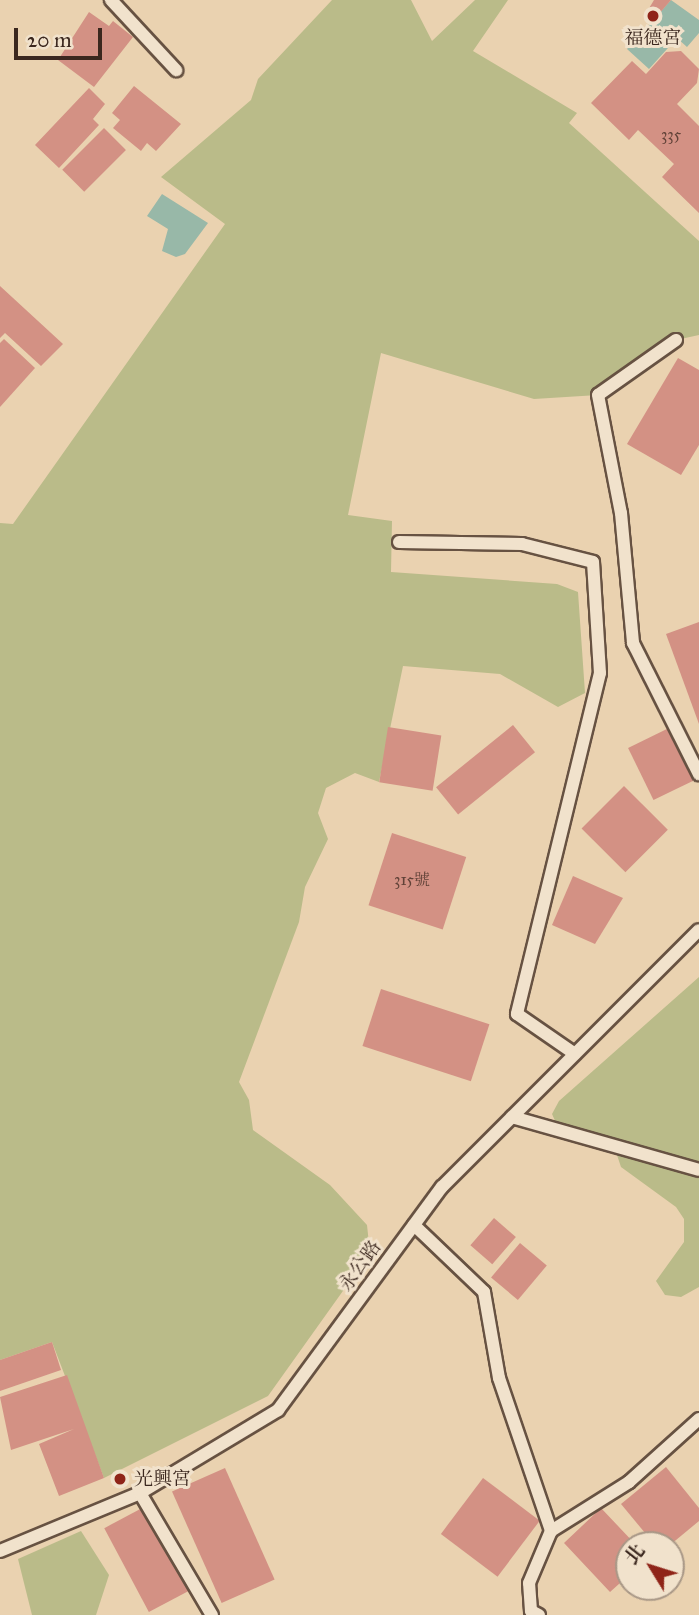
<!DOCTYPE html>
<html>
<head>
<meta charset="utf-8">
<style>
  body { margin:0 }
  #map { position:relative; width:699px; height:1615px; overflow:hidden; background:#ead2b0; font-family:"IM FELL Great Primer","Noto Serif TC",serif }
  div>[style] { position:absolute }
  [style*='--x'] { left:calc(var(--x)*1px); top:calc(var(--y)*1px); width:calc(var(--w)*1px); rotate:calc(var(--a)*1deg) }
  .green>* { inset:0; background:#babb89 }
  .water>* { inset:0; background:#98b8a8 }
  .building>* { inset:0; background:#d39184; transform-origin:0 0 }
  .roads { filter:drop-shadow(2px 0 #675242) drop-shadow(-2px 0 #675242) drop-shadow(0 2px #675242) drop-shadow(0 -2px #675242) }
  .service>* { height:12px; margin:-6px; padding:0 6px; transform-origin:6px; border-radius:6px; background:#f1e2cc }
  .dots>* { width:19px; height:19px; translate:-50% -50%; box-sizing:border-box; border:4px solid #f1e2cc; border-radius:50% }
  span { translate:-50% -50%; white-space:nowrap; text-align:center; line-height:1.15; -webkit-text-stroke:6px #f1e2cc; paint-order:stroke }
  .number-label { font-size:16px; color:#614238 }
  .number-label span { -webkit-text-stroke-width:0 }
  .poi-label { font-size:19px; color:#3b271e }
  .left { translate:0 -50%; text-align:left }
  .street-label { font-size:19px; color:#3b271e }
  .north { position:absolute; left:615px; top:1531px; width:70px; height:70px; box-sizing:border-box; background:#f1e2cc; border:2px solid #a89786; border-radius:50%; rotate:308deg; font-size:19px; font-weight:700; line-height:28px; text-align:center; color:#3b271e }
  .north::after { content:''; display:block; margin:auto; width:24px; height:32px; background:#8f2418; clip-path:polygon(50% 0,100% 100%,50% 72%,0 100%) }
  .scale { position:absolute; left:14px; top:28px; width:88px; height:32px; box-sizing:border-box; border:4px solid #3b271e; border-top:0; padding-left:9px; font-size:21px; line-height:24px; white-space:nowrap; color:#3b271e; -webkit-text-stroke:5px #f1e2cc; paint-order:stroke }
</style>
</head>
<body>
<div id="map">
  <div class="green">
    <div style="clip-path:polygon(332px 0,411px 0,432px 41px,475px 0,508px 0,473px 51px,577px 113px,569px 123px,699px 241px,699px 335px,676px 340px,598px 395px,534px 399px,381px 353px,348px 515px,392px 521px,391px 572px,557px 584px,578px 592px,585px 693px,558px 707px,500px 674px,403px 666px,379px 782px,355px 773px,326px 788px,318px 813px,328px 839px,305px 887px,299px 922px,239px 1082px,249px 1100px,253px 1130px,330px 1185px,367px 1225px,370px 1253px,268px 1396px,104px 1478px,52px 1342px,0 1360px,0 523px,13px 524px,225px 224px,161px 177px,251px 100px,258px 79px)"></div>
    <div style="clip-path:polygon(699px 977px,699px 1287px,681px 1297px,665px 1295px,656px 1281px,684px 1242px,684px 1219px,676px 1207px,621px 1167px,611px 1137px,556px 1123px,552px 1114px,559px 1101px)"></div>
    <div style="clip-path:polygon(81px 1531px,109px 1575px,96px 1615px,32px 1615px,18px 1559px)"></div>
  </div>
  <div class="water">
    <div style="clip-path:polygon(671px 0,699px 20px,699px 33px,687px 47px,677px 38px,649px 69px,627px 49px)"></div>
    <div style="clip-path:polygon(162px 194px,208px 223px,185px 254px,176px 257px,162px 251px,168px 229px,147px 216px)"></div>
  </div>
  <div class="building">
    <div style="clip-path:polygon(654px 0,671px 0,652px 22px,648px 10px)"></div>
    <div style="clip-path:polygon(89px 12px,109px 26px,113px 21px,133px 37px,94px 87px,58px 60px)"></div>
    <div style="clip-path:polygon(681px 51px,699px 69px,697px 83px,677px 104px,699px 126px,699px 213px,662px 177px,674px 164px,638px 130px,629px 140px,591px 103px,632px 61px,646px 74px,666px 52px)"></div>
    <div style="clip-path:polygon(134px 86px,181px 124px,156px 151px,147px 143px,141px 151px,113px 128px,120px 120px,112px 113px)"></div>
    <div style="clip-path:polygon(89px 88px,105px 104px,93px 119px,99px 125px,59px 168px,35px 145px)"></div>
    <div style="left:104px;top:128px;width:31px;height:59px;rotate:45deg"></div>
    <div style="clip-path:polygon(0 286px,63px 344px,41px 366px,5px 333px,0 338px)"></div>
    <div style="clip-path:polygon(4px 339px,35px 368px,0 407px,0 343px)"></div>
    <div style="clip-path:polygon(678px 358px,699px 370px,699px 445px,681px 475px,627px 444px)"></div>
    <div style="clip-path:polygon(699px 622px,699px 724px,666px 634px)"></div>
    <div style="left:513px;top:725px;width:35px;height:99px;rotate:51deg"></div>
    <div style="left:673px;top:726px;width:58px;height:50px;rotate:64deg"></div>
    <div style="left:388px;top:727px;width:54px;height:56px;rotate:9deg"></div>
    <div style="left:624px;top:786px;width:62px;height:60px;rotate:45deg"></div>
    <div style="left:392px;top:833px;width:78px;height:76px;rotate:18deg"></div>
    <div style="clip-path:polygon(573px 876px,623px 898px,595px 944px,552px 925px)"></div>
    <div style="left:381px;top:989px;width:114px;height:60px;rotate:18deg"></div>
    <div style="left:494px;top:1218px;width:29px;height:36px;rotate:41deg"></div>
    <div style="left:520px;top:1243px;width:35px;height:45px;rotate:40deg"></div>
    <div style="clip-path:polygon(52px 1342px,61px 1370px,0 1391px,0 1360px)"></div>
    <div style="clip-path:polygon(67px 1375px,104px 1478px,59px 1496px,39px 1444px,74px 1429px,11px 1450px,0 1397px)"></div>
    <div style="clip-path:polygon(666px 1467px,699px 1508px,699px 1521px,670px 1545px,655px 1545px,621px 1504px)"></div>
    <div style="left:225px;top:1468px;width:122px;height:58px;rotate:66deg"></div>
    <div style="left:483px;top:1478px;width:71px;height:70px;rotate:37deg"></div>
    <div style="left:144px;top:1507px;width:95px;height:45px;rotate:62deg"></div>
    <div style="clip-path:polygon(601px 1508px,636px 1545px,629px 1545px,629px 1575px,610px 1592px,564px 1543px)"></div>
  </div>
  <div class="roads">
    <div class="service">
      <div style="--x:111;--y:0;--w:96;--a:47.1"></div>
      <div style="--x:676;--y:340;--w:95;--a:144.8"></div>
      <div style="--x:598;--y:395;--w:120;--a:79"></div>
      <div style="--x:621;--y:513;--w:131;--a:84.7"></div>
      <div style="--x:633;--y:643;--w:147;--a:63.3"></div>
      <div style="--x:399;--y:542;--w:123;--a:0.9"></div>
      <div style="--x:522;--y:544;--w:73;--a:14.2"></div>
      <div style="--x:593;--y:562;--w:111;--a:86.4"></div>
      <div style="--x:600;--y:673;--w:351;--a:103.7"></div>
      <div style="--x:517;--y:1014;--w:70;--a:34.6"></div>
      <div style="--x:512;--y:1117;--w:194;--a:15.8"></div>
      <div style="--x:414;--y:1225;--w:97;--a:43.7"></div>
      <div style="--x:484;--y:1292;--w:87;--a:80.1"></div>
      <div style="--x:499;--y:1378;--w:162;--a:71.2"></div>
      <div style="--x:551;--y:1531;--w:92;--a:-32.1"></div>
      <div style="--x:629;--y:1482;--w:94;--a:-42"></div>
      <div style="--x:140;--y:1493;--w:142;--a:59.5"></div>
      <div style="--x:0;--y:1551;--w:152;--a:-22.5"></div>
      <div style="--x:140;--y:1493;--w:161;--a:-31"></div>
      <div style="--x:278;--y:1410;--w:277;--a:-53.7"></div>
      <div style="--x:442;--y:1187;--w:363;--a:-45"></div>
      <div style="--x:539;--y:1615;--w:9;--a:-153"></div>
      <div style="--x:531;--y:1611;--w:28;--a:-94"></div>
      <div style="--x:529;--y:1583;--w:56;--a:-67.1"></div>
    </div>
  </div>
  <div class="dots">
    <div style="left:653px;top:16px;background:#8f2418"></div>
    <div style="left:120px;top:1479px;background:#8f2418"></div>
  </div>
  <div class="number-label">
    <span style="left:671px;top:135px">335</span>
    <span style="left:412px;top:880px">315號</span>
  </div>
  <div class="poi-label">
    <span style="left:653px;top:38px">福德宮</span>
    <span class="left" style="left:134px;top:1479px">光興宮</span>
  </div>
  <div class="street-label">
    <span style="left:360px;top:1266px;rotate:-54deg">永公路</span>
  </div>
  <div class="north">北</div>
  <div class="scale">20 m</div>
</div>
</body>
</html>
